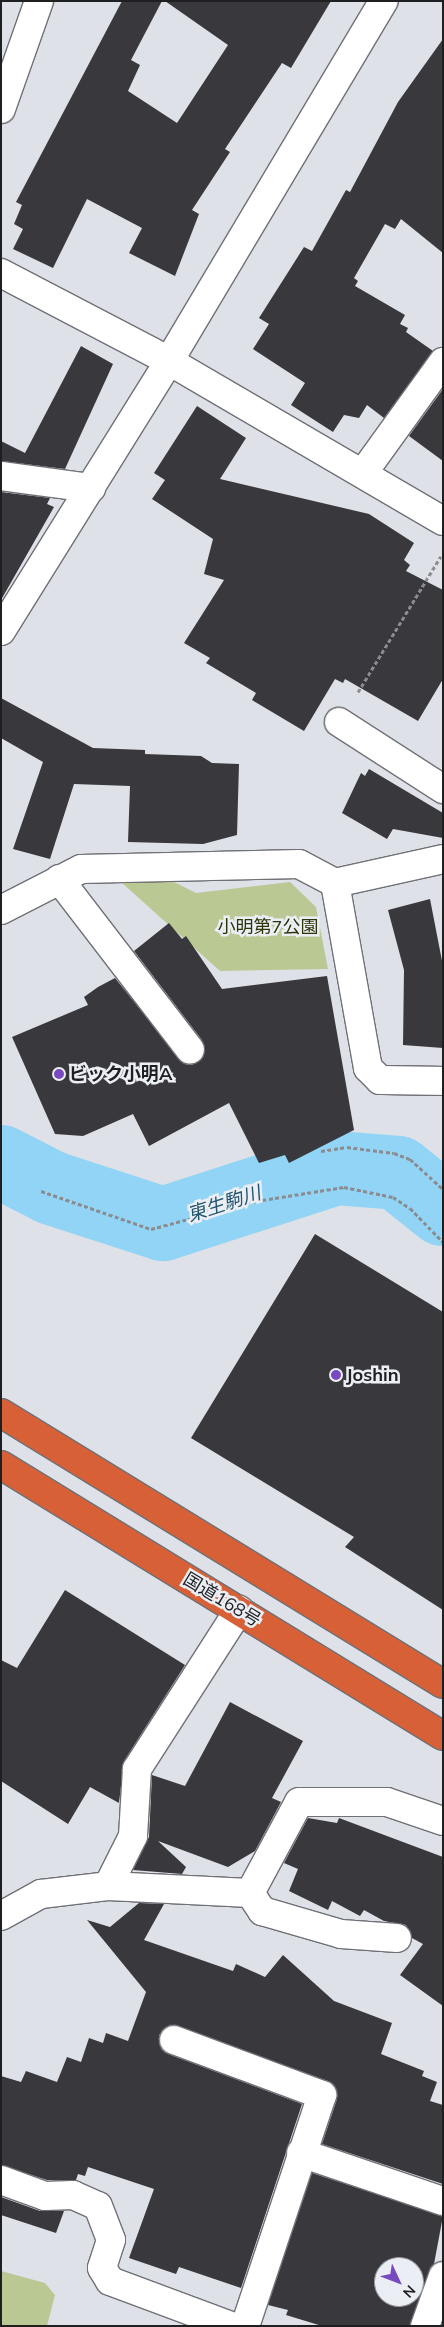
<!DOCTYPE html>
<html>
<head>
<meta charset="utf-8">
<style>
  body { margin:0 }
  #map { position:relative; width:444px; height:2327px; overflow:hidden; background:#dee1e7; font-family:Mulish,"Noto Sans JP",sans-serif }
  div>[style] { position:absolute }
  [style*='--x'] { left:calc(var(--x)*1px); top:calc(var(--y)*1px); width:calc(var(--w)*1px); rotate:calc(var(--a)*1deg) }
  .green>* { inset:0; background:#bac894 }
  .river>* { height:74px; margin:-37px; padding:0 37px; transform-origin:37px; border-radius:37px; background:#91d4f5 }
  .building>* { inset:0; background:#39383d }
  .path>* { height:3px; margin-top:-1.5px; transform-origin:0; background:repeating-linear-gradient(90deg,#8a8c90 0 4px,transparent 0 6.5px) }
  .roads { filter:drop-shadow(1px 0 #6f7177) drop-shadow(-1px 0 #6f7177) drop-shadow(0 1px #6f7177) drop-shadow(0 -1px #6f7177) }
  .minor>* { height:28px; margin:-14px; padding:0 14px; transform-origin:14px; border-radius:14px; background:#fff }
  .highway>* { height:28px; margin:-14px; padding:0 14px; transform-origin:14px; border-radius:14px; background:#d86037 }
  .dots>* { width:14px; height:14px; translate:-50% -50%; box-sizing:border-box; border:2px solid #ebeef4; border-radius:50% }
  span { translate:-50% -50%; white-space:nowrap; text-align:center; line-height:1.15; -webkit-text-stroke:5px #ebeef4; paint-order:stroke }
  .park-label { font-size:18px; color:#2b3507 }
  .poi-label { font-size:18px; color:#1e1f21; font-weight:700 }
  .left { translate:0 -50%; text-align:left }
  .street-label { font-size:18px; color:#1e1f21 }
  .water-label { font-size:19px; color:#20556c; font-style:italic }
  .frame { position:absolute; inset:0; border:2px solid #1e1f21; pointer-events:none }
  .north { position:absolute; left:374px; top:2257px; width:50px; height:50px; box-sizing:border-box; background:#ebeef4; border:1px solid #999ba0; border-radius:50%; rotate:133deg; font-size:14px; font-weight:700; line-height:20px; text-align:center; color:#1e1f21 }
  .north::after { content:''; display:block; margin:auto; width:18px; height:22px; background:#7849c1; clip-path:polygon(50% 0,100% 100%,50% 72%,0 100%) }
</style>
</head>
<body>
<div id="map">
  <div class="green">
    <div style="clip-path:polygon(172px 881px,196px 893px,290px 882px,316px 907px,328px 969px,220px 971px,121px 882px)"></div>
    <div style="clip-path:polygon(1px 2271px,45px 2283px,55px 2295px,47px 2326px,1px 2326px)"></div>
  </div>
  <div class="river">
    <div style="--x:1;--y:1162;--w:57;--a:27"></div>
    <div style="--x:52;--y:1188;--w:117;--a:18"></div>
    <div style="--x:163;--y:1224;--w:182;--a:-17.9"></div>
    <div style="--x:336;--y:1168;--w:62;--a:4.6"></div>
    <div style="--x:398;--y:1173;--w:58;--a:38.7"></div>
  </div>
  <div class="building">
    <div style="clip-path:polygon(122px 1px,162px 1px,131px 60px,140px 65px,128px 91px,177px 123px,228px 45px,165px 1px,331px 1px,291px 68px,282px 63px,225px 149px,230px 152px,192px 210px,199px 214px,175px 276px,129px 253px,142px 228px,87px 199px,53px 268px,13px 249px,23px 229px,14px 224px,22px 205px,16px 202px)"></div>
    <div style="clip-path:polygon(443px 39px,443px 253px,401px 219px,395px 229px,385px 224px,354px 278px,358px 281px,355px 286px,405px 315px,400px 324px,408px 328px,406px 332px,433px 351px,384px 418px,367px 405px,359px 418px,344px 415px,333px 432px,291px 405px,305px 383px,253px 349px,269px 324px,259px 318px,304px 247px,312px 251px,346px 190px,350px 192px,398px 102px)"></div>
    <div style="clip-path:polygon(81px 346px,113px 364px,65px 469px,1px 461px,1px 441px,25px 453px)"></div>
    <div style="clip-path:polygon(443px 389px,443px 461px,409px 436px)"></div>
    <div style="clip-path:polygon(197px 406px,246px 438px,220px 479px,369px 514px,414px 543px,404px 560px,410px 565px,406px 571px,443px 590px,443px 679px,418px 721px,345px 679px,343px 683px,335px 679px,304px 731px,252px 700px,256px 693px,206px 663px,210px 658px,184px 643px,224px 580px,204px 574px,213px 539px,152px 499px,165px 480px,154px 473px)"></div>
    <div style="clip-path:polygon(1px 492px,50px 498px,47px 504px,54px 507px,1px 600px)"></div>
    <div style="clip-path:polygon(1px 698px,93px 748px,145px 750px,145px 754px,201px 756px,212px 763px,239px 764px,237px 835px,203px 844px,128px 842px,130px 786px,74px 784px,50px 859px,13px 849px,43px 762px,1px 738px)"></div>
    <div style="clip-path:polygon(369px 769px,443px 813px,443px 838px,393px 829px,387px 839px,342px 813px,361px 773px,365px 776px)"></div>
    <div style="clip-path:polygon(430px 899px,443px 966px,443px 1048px,403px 1045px,404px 970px,388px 910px)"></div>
    <div style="clip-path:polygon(169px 923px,182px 939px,186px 936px,222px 989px,327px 976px,354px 1130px,289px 1163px,285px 1155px,259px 1163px,229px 1103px,149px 1146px,133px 1114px,83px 1136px,55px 1134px,12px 1037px,88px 1005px,84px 997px,98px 987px,115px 978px,184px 1064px,192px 1065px,204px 1056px,202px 1040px,134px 951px)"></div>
    <div style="clip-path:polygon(315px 1234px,443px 1312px,443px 1610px,345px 1547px,354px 1537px,191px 1438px)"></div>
    <div style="clip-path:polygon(65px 1590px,185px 1665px,124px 1761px,119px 1803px,90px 1787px,68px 1824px,1px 1781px,1px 1660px,17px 1668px)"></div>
    <div style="clip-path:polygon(230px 1702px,303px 1741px,272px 1798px,281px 1802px,255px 1851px,228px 1867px,158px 1841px,186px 1867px,182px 1874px,133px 1870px,149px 1837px,152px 1775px,185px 1786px)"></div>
    <div style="clip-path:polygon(308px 1818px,337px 1823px,339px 1818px,443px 1857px,443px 2006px,400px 1975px,423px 1944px,412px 1938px,406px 1925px,384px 1921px,364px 1910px,360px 1916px,332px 1901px,328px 1910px,289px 1891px,298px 1869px,284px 1863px)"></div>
    <div style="clip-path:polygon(139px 1903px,164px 1904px,144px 1940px,233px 1971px,236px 1964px,265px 1977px,283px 1955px,334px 2001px,392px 2023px,381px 2054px,424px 2071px,422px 2076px,437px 2082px,430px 2101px,443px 2105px,443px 2184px,322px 2144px,337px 2099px,334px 2085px,328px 2081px,172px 2025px,159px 2035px,162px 2050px,168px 2054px,302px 2104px,241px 2288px,179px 2267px,176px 2274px,129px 2258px,154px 2189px,88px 2167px,85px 2176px,78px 2174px,76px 2180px,47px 2180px,1px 2165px,1px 2076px,21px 2082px,26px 2071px,57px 2082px,67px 2057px,81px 2062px,89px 2038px,103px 2043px,106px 2033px,128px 2041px,146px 1992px,87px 1920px,110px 1927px)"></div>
    <div style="clip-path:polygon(evenodd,312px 2173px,443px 2216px,434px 2264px,410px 2326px,322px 2326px,286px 2315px,288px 2310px,268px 2305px,312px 2173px,384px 2267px,414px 2267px,414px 2297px,384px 2297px,384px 2267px)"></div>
    <div style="clip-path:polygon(1px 2197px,40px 2211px,64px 2211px,56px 2233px,1px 2215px)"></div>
  </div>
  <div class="path">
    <div style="--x:358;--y:692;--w:159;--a:-58.6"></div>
    <div style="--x:321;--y:1151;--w:26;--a:-9"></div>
    <div style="--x:347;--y:1147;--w:47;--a:7.3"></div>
    <div style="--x:394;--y:1153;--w:17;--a:21"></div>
    <div style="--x:410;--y:1159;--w:45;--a:42.3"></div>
    <div style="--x:41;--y:1191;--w:116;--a:19.1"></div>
    <div style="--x:151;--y:1229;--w:109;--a:-14.9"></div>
    <div style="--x:256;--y:1201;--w:89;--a:-9"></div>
    <div style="--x:344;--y:1187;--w:50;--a:11.5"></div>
    <div style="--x:393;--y:1197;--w:20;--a:33"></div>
    <div style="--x:410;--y:1208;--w:47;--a:45.9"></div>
  </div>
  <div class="roads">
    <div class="minor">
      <div style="--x:1;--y:109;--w:114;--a:-70.6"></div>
      <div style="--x:1;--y:273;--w:190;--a:27.6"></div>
      <div style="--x:169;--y:361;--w:317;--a:30.3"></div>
      <div style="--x:363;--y:473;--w:137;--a:-54.2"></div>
      <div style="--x:1;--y:476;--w:91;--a:7.6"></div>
      <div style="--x:1;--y:631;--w:318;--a:-58.1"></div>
      <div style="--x:169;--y:361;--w:419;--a:-59.2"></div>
      <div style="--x:339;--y:722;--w:124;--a:32.8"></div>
      <div style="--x:59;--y:879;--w:215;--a:52.5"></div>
      <div style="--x:335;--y:883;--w:188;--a:79.9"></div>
      <div style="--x:368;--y:1068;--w:17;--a:45"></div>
      <div style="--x:380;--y:1080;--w:63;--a:0.9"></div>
      <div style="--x:1;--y:910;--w:90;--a:-27.1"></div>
      <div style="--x:81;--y:869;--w:218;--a:-1.3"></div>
      <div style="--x:299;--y:864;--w:41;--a:27.8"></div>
      <div style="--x:335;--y:883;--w:111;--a:-12.5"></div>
      <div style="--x:108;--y:1886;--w:56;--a:-63.4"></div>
      <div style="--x:133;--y:1836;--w:67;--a:-86.6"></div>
      <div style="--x:137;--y:1769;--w:189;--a:-57.3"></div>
      <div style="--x:250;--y:1893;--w:22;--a:56"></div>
      <div style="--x:262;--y:1911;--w:82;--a:16.2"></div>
      <div style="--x:341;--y:1934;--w:56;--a:4.1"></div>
      <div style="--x:1;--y:1916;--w:46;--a:-28.8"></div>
      <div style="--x:41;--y:1894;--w:67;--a:-6.8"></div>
      <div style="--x:108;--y:1886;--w:142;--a:2.8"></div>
      <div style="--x:250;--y:1893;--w:103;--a:-61.7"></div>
      <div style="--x:299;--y:1802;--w:88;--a:0"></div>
      <div style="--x:387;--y:1802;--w:59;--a:18.7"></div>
      <div style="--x:174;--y:2040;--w:158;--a:20.4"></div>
      <div style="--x:322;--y:2095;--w:243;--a:108.4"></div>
      <div style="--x:301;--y:2153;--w:150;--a:18.7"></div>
      <div style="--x:1;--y:2180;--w:47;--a:20"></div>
      <div style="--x:45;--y:2196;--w:28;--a:-2"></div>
      <div style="--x:73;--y:2195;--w:27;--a:24"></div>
      <div style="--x:98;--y:2206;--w:36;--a:69"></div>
      <div style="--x:111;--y:2240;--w:29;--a:108"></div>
      <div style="--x:102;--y:2268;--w:15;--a:58"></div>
      <div style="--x:110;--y:2281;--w:129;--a:20.4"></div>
      <div style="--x:425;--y:2326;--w:53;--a:-70.2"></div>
    </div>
    <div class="highway">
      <div style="--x:1;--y:1413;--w:518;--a:31.51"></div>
      <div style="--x:1;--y:1465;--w:518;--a:31.51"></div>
    </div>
  </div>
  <div class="dots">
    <div style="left:59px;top:1074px;background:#7849c1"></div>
    <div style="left:336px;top:1375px;background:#7849c1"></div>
  </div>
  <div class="park-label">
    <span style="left:268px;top:927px">小明第7公園</span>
  </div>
  <div class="poi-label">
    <span class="left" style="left:69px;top:1074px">ビック小明A</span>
    <span class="left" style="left:346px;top:1375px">Joshin</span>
  </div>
  <div class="street-label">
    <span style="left:222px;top:1600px;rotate:31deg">国道168号</span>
  </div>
  <div class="water-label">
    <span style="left:224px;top:1204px;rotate:-18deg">東生駒川</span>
  </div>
  <div class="frame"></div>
  <div class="north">N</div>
</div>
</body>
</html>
